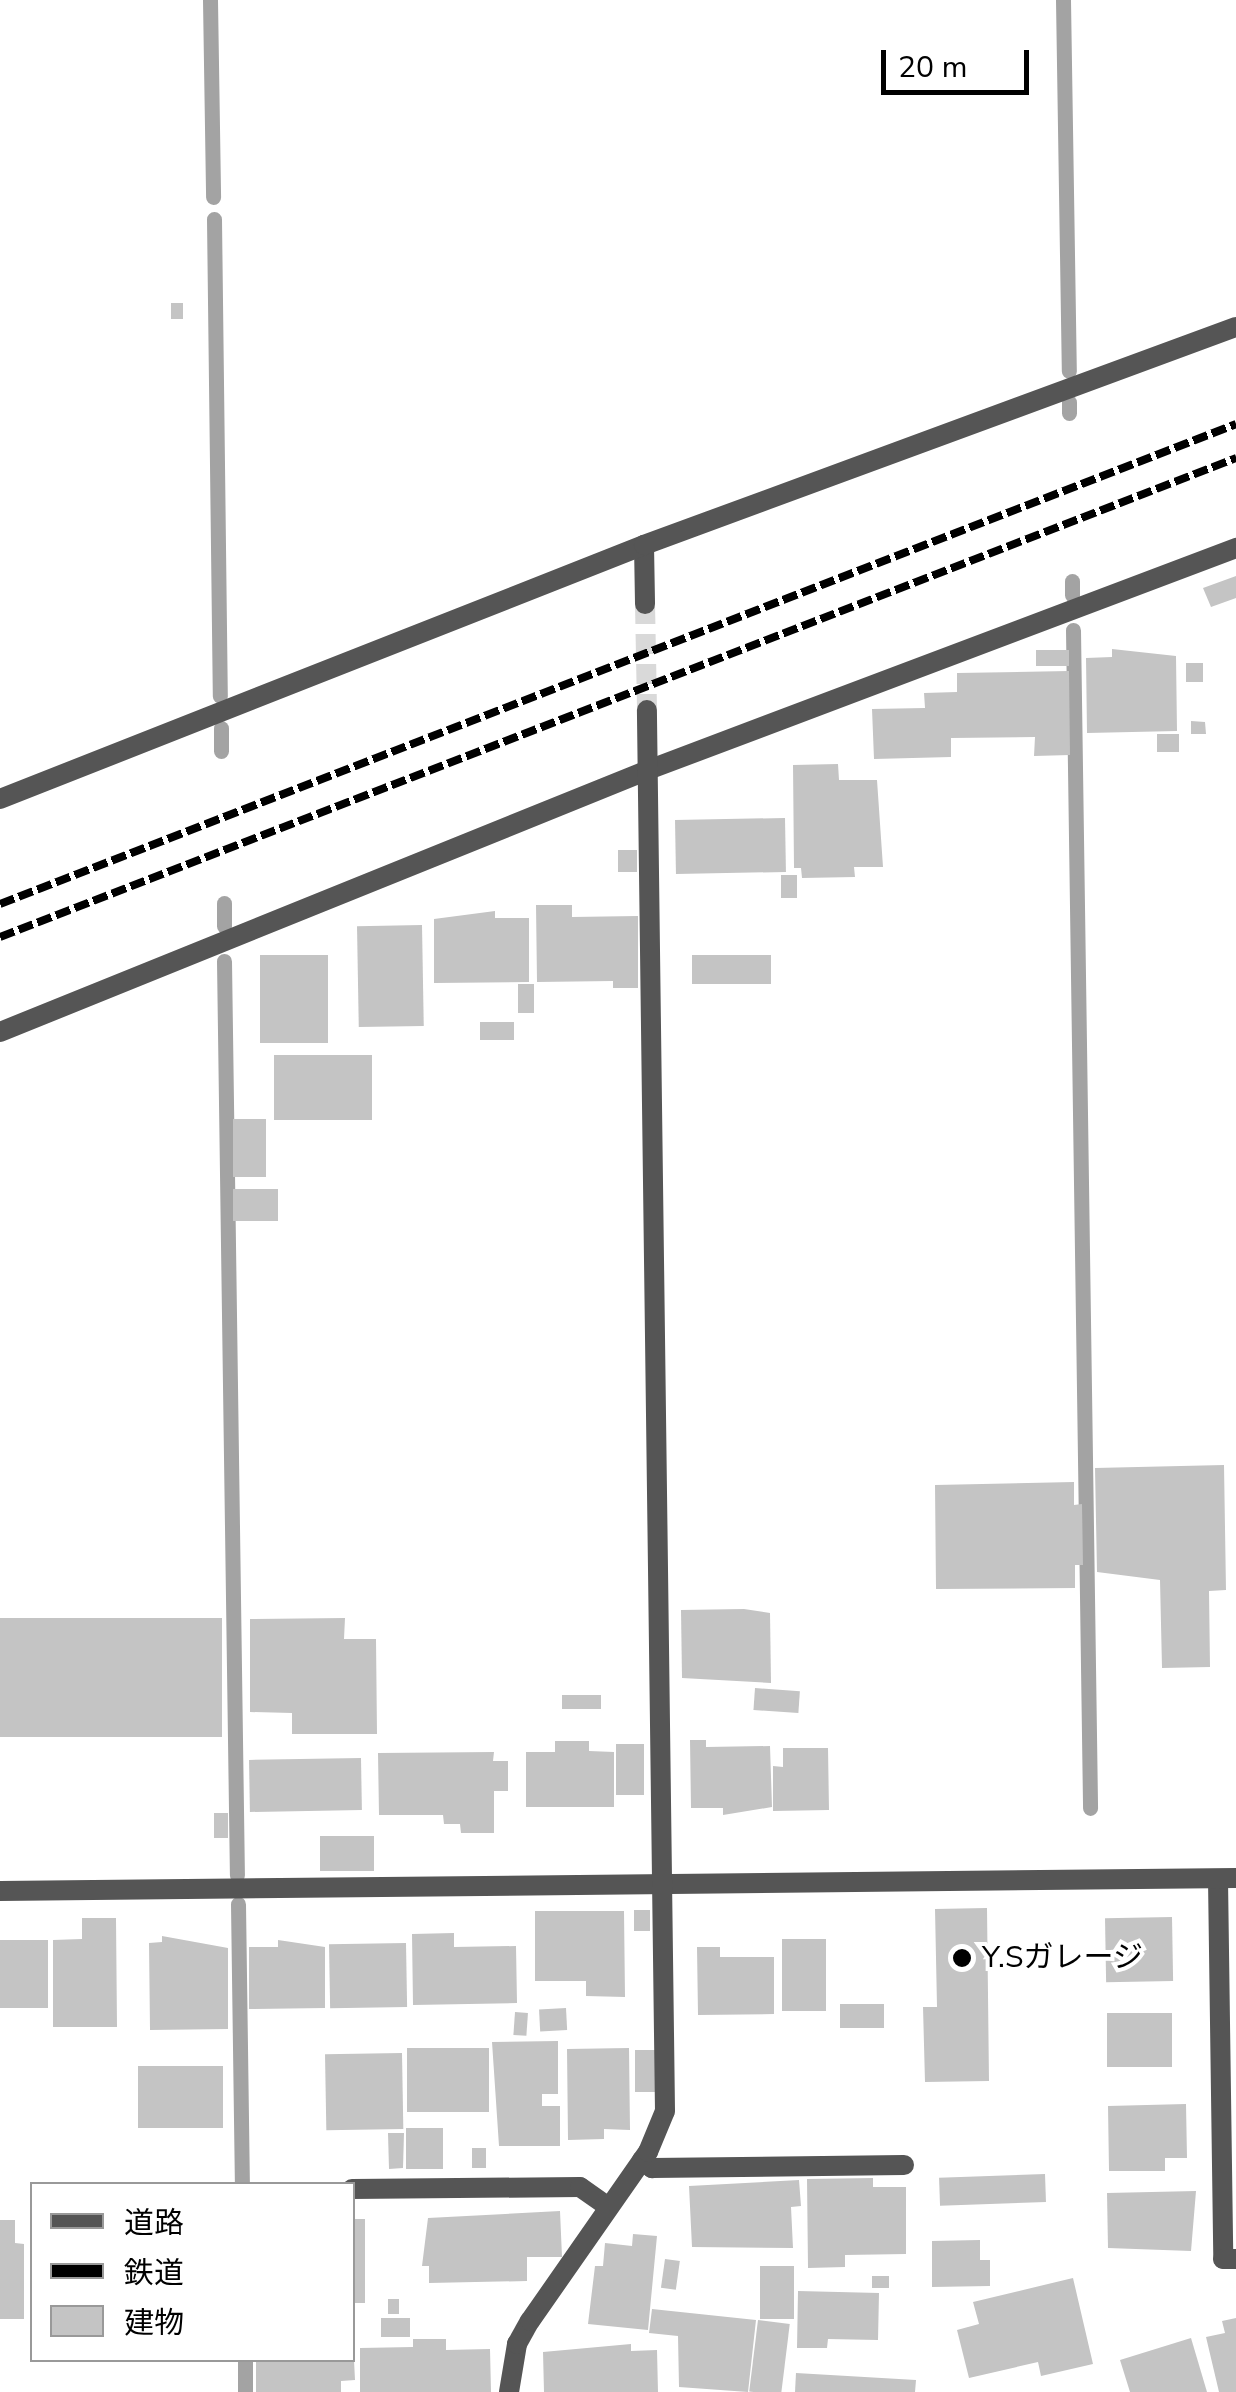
<!DOCTYPE html>
<html>
<head>
<meta charset="utf-8">
<style>
  body { margin:0 }
  #map { position:relative; width:1236px; height:2392px; overflow:hidden; background:#fff; font-family:"Nunito Sans","Noto Sans JP",sans-serif }
  div>[style] { position:absolute }
  [style*='--x'] { left:calc(var(--x)*1px); top:calc(var(--y)*1px); width:calc(var(--w)*1px); rotate:calc(var(--a)*1deg) }
  .stream>* { height:15px; margin:-7.5px; padding:0 7.5px; transform-origin:7.5px; border-radius:7.5px; background:#a3a3a3 }
  .building>* { inset:0; background:#c4c4c4; transform-origin:0 0 }
  .street-tunnel>* { height:20px; margin-top:-10px; transform-origin:0; background:repeating-linear-gradient(90deg,#d9d9d9 0 20px,transparent 0 30px) }
  .street>* { height:20px; margin:-10px; padding:0 10px; transform-origin:10px; border-radius:10px; background:#555 }
  .rail>* { height:8px; margin-top:-4px; transform-origin:0; background:repeating-linear-gradient(90deg,#000 0 15px,transparent 0 20px) }
  .dots>* { width:28px; height:28px; translate:-50% -50%; box-sizing:border-box; border:5px solid #fff; border-radius:50% }
  span { translate:-50% -50%; white-space:nowrap; text-align:center; line-height:1.15; -webkit-text-stroke:8px #fff; paint-order:stroke }
  .poi-label { font-size:30px; color:#000 }
  .left { translate:0 -50%; text-align:left }
  .legend { position:absolute; left:30px; top:2182px; width:325px; height:180px; box-sizing:border-box; background:#fff; border:2px solid #999; margin:0; padding:12px 18px; list-style:none; font-size:30px; color:#000 }
  .legend li { display:flex; align-items:center; gap:20px; height:50px }
  .legend b { width:50px; border:2px solid #999 }
  .scale { position:absolute; left:881px; top:50px; width:148px; height:45px; box-sizing:border-box; border:5px solid #000; border-top:0; padding-left:12px; font-size:30px; line-height:35px; white-space:nowrap; color:#000; -webkit-text-stroke:8px #fff; paint-order:stroke }
</style>
</head>
<body>
<div id="map">
  <div class="stream">
    <div style="--x:210;--y:0;--w:197;--a:89.1"></div>
    <div style="--x:1063;--y:0;--w:371;--a:89.1"></div>
    <div style="--x:214;--y:219;--w:477;--a:89.3"></div>
    <div style="--x:1069;--y:402;--w:11;--a:90"></div>
    <div style="--x:1072;--y:581;--w:14;--a:90"></div>
    <div style="--x:1073;--y:630;--w:1178;--a:89.17"></div>
    <div style="--x:221;--y:728;--w:23;--a:90"></div>
    <div style="--x:224;--y:926;--w:23;--a:-90"></div>
    <div style="--x:224;--y:961;--w:914;--a:89.19"></div>
    <div style="--x:238;--y:1904;--w:280;--a:89.2"></div>
    <div style="--x:245;--y:2360;--w:32;--a:90"></div>
  </div>
  <div class="building">
    <div style="left:171px;top:303px;width:12px;height:16px"></div>
    <div style="clip-path:polygon(1236px 576px,1236px 598px,1211px 607px,1203px 588px)"></div>
    <div style="clip-path:polygon(1112px 649px,1176px 656px,1177px 731px,1087px 733px,1086px 658px,1112px 657px)"></div>
    <div style="left:1069px;top:650px;width:16px;height:33px;rotate:90deg"></div>
    <div style="left:1203px;top:663px;width:19px;height:17px;rotate:90deg"></div>
    <div style="clip-path:polygon(1069px 671px,1070px 755px,1034px 756px,1035px 737px,951px 738px,951px 757px,874px 759px,872px 709px,925px 708px,924px 693px,957px 692px,957px 673px)"></div>
    <div style="clip-path:polygon(1191px 721px,1205px 722px,1206px 734px,1191px 734px)"></div>
    <div style="left:1179px;top:734px;width:18px;height:22px;rotate:90deg"></div>
    <div style="clip-path:polygon(838px 764px,839px 780px,877px 780px,883px 867px,854px 867px,855px 877px,802px 878px,801px 868px,794px 868px,793px 765px)"></div>
    <div style="left:785px;top:818px;width:54px;height:110px;rotate:89deg"></div>
    <div style="left:618px;top:850px;width:19px;height:22px"></div>
    <div style="left:797px;top:875px;width:23px;height:16px;rotate:90deg"></div>
    <div style="clip-path:polygon(536px 905px,572px 905px,572px 917px,638px 916px,638px 988px,613px 988px,613px 981px,537px 982px)"></div>
    <div style="clip-path:polygon(495px 911px,495px 918px,529px 918px,529px 982px,434px 983px,434px 919px)"></div>
    <div style="left:422px;top:925px;width:101px;height:65px;rotate:89deg"></div>
    <div style="left:260px;top:955px;width:68px;height:88px"></div>
    <div style="left:771px;top:955px;width:29px;height:79px;rotate:90deg"></div>
    <div style="left:534px;top:984px;width:29px;height:16px;rotate:90deg"></div>
    <div style="left:480px;top:1022px;width:34px;height:18px"></div>
    <div style="left:274px;top:1055px;width:98px;height:65px"></div>
    <div style="left:233px;top:1119px;width:33px;height:58px"></div>
    <div style="left:233px;top:1189px;width:45px;height:32px"></div>
    <div style="clip-path:polygon(1224px 1465px,1226px 1590px,1209px 1591px,1210px 1667px,1162px 1668px,1160px 1580px,1097px 1572px,1095px 1468px)"></div>
    <div style="clip-path:polygon(1074px 1482px,1074px 1505px,1082px 1504px,1083px 1565px,1075px 1565px,1075px 1588px,936px 1589px,935px 1485px)"></div>
    <div style="clip-path:polygon(744px 1609px,770px 1613px,771px 1683px,682px 1678px,681px 1610px)"></div>
    <div style="left:222px;top:1618px;width:119px;height:222px;rotate:90deg"></div>
    <div style="clip-path:polygon(345px 1618px,344px 1639px,376px 1639px,377px 1734px,292px 1734px,292px 1713px,250px 1712px,250px 1619px)"></div>
    <div style="left:755px;top:1688px;width:45px;height:22px;rotate:4deg"></div>
    <div style="left:562px;top:1695px;width:39px;height:14px"></div>
    <div style="clip-path:polygon(690px 1740px,706px 1740px,706px 1747px,770px 1746px,772px 1807px,723px 1815px,723px 1808px,691px 1808px)"></div>
    <div style="clip-path:polygon(555px 1741px,589px 1741px,589px 1751px,614px 1752px,614px 1807px,526px 1807px,526px 1752px,555px 1752px)"></div>
    <div style="left:616px;top:1744px;width:28px;height:51px"></div>
    <div style="clip-path:polygon(783px 1748px,828px 1748px,829px 1810px,773px 1811px,773px 1766px,783px 1767px)"></div>
    <div style="clip-path:polygon(494px 1752px,493px 1761px,508px 1761px,508px 1791px,494px 1791px,494px 1833px,461px 1833px,460px 1824px,444px 1824px,443px 1815px,379px 1815px,378px 1753px)"></div>
    <div style="left:361px;top:1758px;width:52px;height:112px;rotate:89deg"></div>
    <div style="left:214px;top:1813px;width:14px;height:25px"></div>
    <div style="left:374px;top:1836px;width:35px;height:54px;rotate:90deg"></div>
    <div style="clip-path:polygon(987px 1908px,989px 2081px,925px 2082px,923px 2007px,937px 2007px,935px 1909px)"></div>
    <div style="left:634px;top:1910px;width:16px;height:21px"></div>
    <div style="clip-path:polygon(535px 1911px,624px 1911px,625px 1997px,586px 1996px,586px 1981px,535px 1981px)"></div>
    <div style="left:1172px;top:1917px;width:64px;height:67px;rotate:89deg"></div>
    <div style="clip-path:polygon(82px 1918px,116px 1918px,117px 2027px,53px 2027px,53px 1940px,82px 1939px)"></div>
    <div style="clip-path:polygon(454px 1933px,454px 1947px,516px 1946px,517px 2003px,413px 2005px,412px 1934px)"></div>
    <div style="clip-path:polygon(162px 1936px,228px 1948px,228px 2029px,150px 2030px,149px 1943px,162px 1942px)"></div>
    <div style="left:782px;top:1939px;width:44px;height:72px"></div>
    <div style="left:0;top:1940px;width:48px;height:68px"></div>
    <div style="clip-path:polygon(278px 1940px,325px 1947px,325px 2008px,249px 2009px,249px 1947px,278px 1947px)"></div>
    <div style="left:406px;top:1943px;width:64px;height:77px;rotate:89deg"></div>
    <div style="clip-path:polygon(697px 1947px,720px 1947px,720px 1957px,774px 1957px,774px 2014px,698px 2015px)"></div>
    <div style="left:840px;top:2004px;width:44px;height:24px"></div>
    <div style="left:566px;top:2008px;width:22px;height:27px;rotate:87deg"></div>
    <div style="left:515px;top:2012px;width:13px;height:23px;rotate:4deg"></div>
    <div style="left:1107px;top:2013px;width:65px;height:54px"></div>
    <div style="clip-path:polygon(558px 2041px,558px 2094px,542px 2094px,542px 2106px,560px 2106px,560px 2146px,499px 2146px,492px 2042px)"></div>
    <div style="left:489px;top:2048px;width:64px;height:82px;rotate:90deg"></div>
    <div style="clip-path:polygon(629px 2048px,630px 2130px,604px 2129px,604px 2139px,568px 2140px,567px 2049px)"></div>
    <div style="left:635px;top:2050px;width:20px;height:42px"></div>
    <div style="left:402px;top:2053px;width:76px;height:77px;rotate:89deg"></div>
    <div style="left:138px;top:2066px;width:85px;height:62px"></div>
    <div style="clip-path:polygon(1186px 2104px,1187px 2158px,1165px 2158px,1165px 2171px,1109px 2171px,1108px 2106px)"></div>
    <div style="left:406px;top:2128px;width:37px;height:41px"></div>
    <div style="clip-path:polygon(388px 2133px,404px 2133px,403px 2168px,389px 2169px)"></div>
    <div style="left:472px;top:2148px;width:14px;height:20px"></div>
    <div style="left:1045px;top:2174px;width:28px;height:106px;rotate:88deg"></div>
    <div style="clip-path:polygon(873px 2178px,873px 2187px,906px 2187px,906px 2254px,845px 2255px,845px 2267px,808px 2268px,807px 2179px)"></div>
    <div style="clip-path:polygon(799px 2180px,801px 2206px,791px 2207px,793px 2248px,692px 2247px,689px 2186px)"></div>
    <div style="clip-path:polygon(1196px 2191px,1191px 2251px,1108px 2248px,1107px 2193px)"></div>
    <div style="clip-path:polygon(560px 2211px,562px 2257px,527px 2257px,527px 2281px,429px 2283px,429px 2266px,422px 2266px,428px 2218px)"></div>
    <div style="left:352px;top:2219px;width:13px;height:84px"></div>
    <div style="clip-path:polygon(0 2220px,15px 2220px,15px 2243px,24px 2244px,24px 2319px,0 2319px)"></div>
    <div style="clip-path:polygon(633px 2234px,657px 2236px,648px 2330px,588px 2324px,595px 2266px,603px 2266px,605px 2243px,632px 2246px)"></div>
    <div style="clip-path:polygon(980px 2240px,980px 2260px,990px 2260px,990px 2286px,932px 2287px,932px 2241px)"></div>
    <div style="left:665px;top:2259px;width:15px;height:29px;rotate:8deg"></div>
    <div style="left:760px;top:2266px;width:34px;height:53px"></div>
    <div style="left:872px;top:2276px;width:17px;height:12px"></div>
    <div style="clip-path:polygon(1073px 2278px,1093px 2364px,1041px 2376px,1038px 2362px,969px 2378px,957px 2330px,979px 2324px,973px 2302px)"></div>
    <div style="clip-path:polygon(798px 2291px,879px 2293px,878px 2340px,828px 2339px,827px 2348px,797px 2348px)"></div>
    <div style="left:388px;top:2299px;width:11px;height:15px"></div>
    <div style="clip-path:polygon(652px 2309px,756px 2320px,748px 2392px,679px 2387px,678px 2336px,649px 2333px)"></div>
    <div style="left:410px;top:2318px;width:19px;height:29px;rotate:90deg"></div>
    <div style="clip-path:polygon(1236px 2318px,1236px 2392px,1219px 2392px,1206px 2337px,1225px 2333px,1222px 2321px)"></div>
    <div style="left:758px;top:2320px;width:32px;height:72px;rotate:7deg"></div>
    <div style="clip-path:polygon(1191px 2338px,1207px 2392px,1130px 2392px,1120px 2360px)"></div>
    <div style="clip-path:polygon(413px 2339px,446px 2339px,446px 2350px,490px 2349px,491px 2392px,360px 2392px,360px 2348px,413px 2347px)"></div>
    <div style="clip-path:polygon(631px 2344px,631px 2351px,657px 2350px,658px 2392px,544px 2392px,543px 2352px)"></div>
    <div style="clip-path:polygon(256px 2360px,354px 2360px,355px 2380px,341px 2381px,341px 2392px,256px 2392px)"></div>
    <div style="clip-path:polygon(796px 2373px,916px 2380px,915px 2392px,795px 2392px)"></div>
  </div>
  <div class="street-tunnel">
    <div style="--x:645;--y:604;--w:106;--a:88.9"></div>
  </div>
  <div class="street">
    <div style="--x:644;--y:545;--w:59;--a:89"></div>
    <div style="--x:0;--y:799;--w:692;--a:-21.52"></div>
    <div style="--x:644;--y:545;--w:631;--a:-20.22"></div>
    <div style="--x:0;--y:1032;--w:699;--a:-22.01"></div>
    <div style="--x:648;--y:770;--w:629;--a:-20.68"></div>
    <div style="--x:1218;--y:1879;--w:380;--a:89.2"></div>
    <div style="--x:1223;--y:2259;--w:13;--a:0"></div>
    <div style="--x:0;--y:1891;--w:1236;--a:-0.6"></div>
    <div style="--x:642;--y:2160;--w:13;--a:39"></div>
    <div style="--x:652;--y:2168;--w:252;--a:-0.7"></div>
    <div style="--x:352;--y:2189;--w:228;--a:-0.5"></div>
    <div style="--x:580;--y:2187;--w:35;--a:35"></div>
    <div style="--x:509;--y:2392;--w:49;--a:-80.5"></div>
    <div style="--x:517;--y:2344;--w:26;--a:-61"></div>
    <div style="--x:530;--y:2321;--w:206;--a:-55.1"></div>
    <div style="--x:648;--y:2152;--w:44;--a:-67.5"></div>
    <div style="--x:665;--y:2111;--w:1401;--a:-90.74"></div>
  </div>
  <div class="rail">
    <div style="--x:0;--y:904;--w:1326;--a:-21.22"></div>
    <div style="--x:0;--y:937;--w:1326;--a:-21.18"></div>
  </div>
  <div class="dots">
    <div style="left:962px;top:1958px;background:#000"></div>
  </div>
  <div class="poi-label">
    <span class="left" style="left:982px;top:1958px">Y.Sガレージ</span>
  </div>
  <ul class="legend">
  <li><b style="height:12px;background:#555"></b>道路</li>
  <li><b style="height:12px;background:#000"></b>鉄道</li>
  <li><b style="height:28px;background:#c4c4c4"></b>建物</li>
  </ul>
  <div class="scale">20 m</div>
</div>
</body>
</html>
